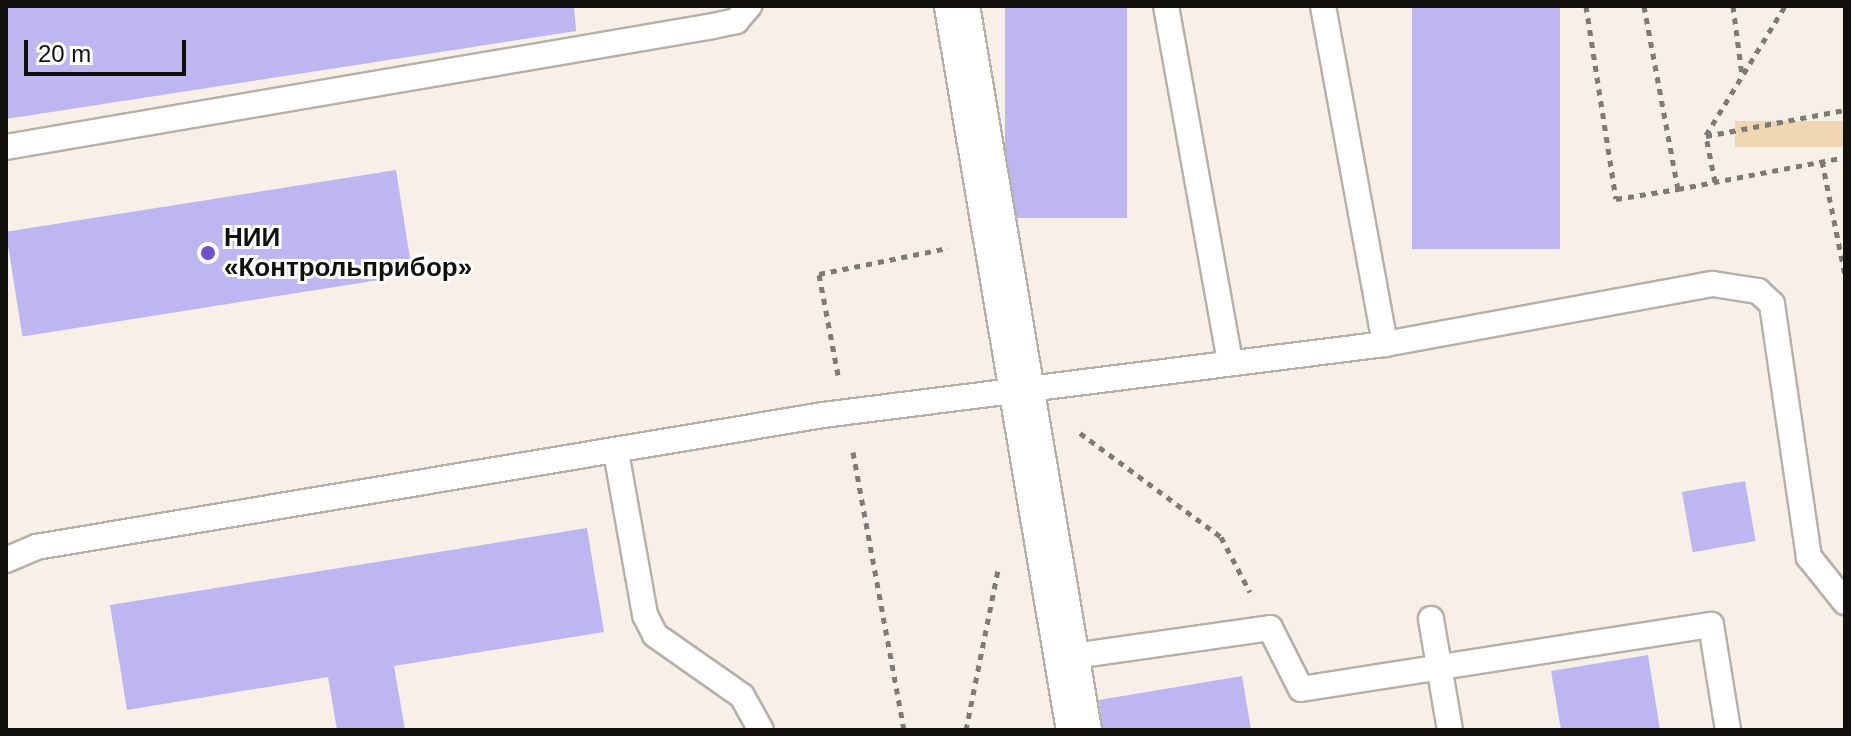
<!DOCTYPE html>
<html>
<head>
<meta charset="utf-8">
<style>
  body { margin:0 }
  #map { position:relative; width:1851px; height:736px; overflow:hidden; background:#f6f0e8; font-family:Arial,sans-serif }
  div>[style] { position:absolute }
  [style*='--x'] { left:calc(var(--x)*1px); top:calc(var(--y)*1px); width:calc(var(--w)*1px); rotate:calc(var(--a)*1deg) }
  .green>* { inset:0; background:#f0d5b2; transform-origin:0 0 }
  .building>* { inset:0; background:#beb6f0; transform-origin:0 0 }
  .path>* { height:5px; margin-top:-2.5px; transform-origin:0; background:repeating-linear-gradient(90deg,#7e7a75 0 6px,transparent 0 12px) }
  .roads { filter:drop-shadow(2px 0 #b6b0a8) drop-shadow(-2px 0 #b6b0a8) drop-shadow(0 2px #b6b0a8) drop-shadow(0 -2px #b6b0a8) }
  .service>* { height:24px; margin:-12px; padding:0 12px; transform-origin:12px; border-radius:12px; background:#fff }
  .minor>* { height:44px; margin:-22px; padding:0 22px; transform-origin:22px; border-radius:22px; background:#fff }
  .dots>* { width:22px; height:22px; translate:-50% -50%; box-sizing:border-box; border:4px solid #fefefe; border-radius:50% }
  span { translate:-50% -50%; white-space:nowrap; text-align:center; line-height:1.15; -webkit-text-stroke:6px #fefefe; paint-order:stroke }
  .poi-label { font-size:26px; color:#12100d; font-weight:700 }
  .left { translate:0 -50%; text-align:left }
  .frame { position:absolute; inset:0; border:8px solid #12100d; pointer-events:none }
  .scale { position:absolute; left:24px; top:40px; width:162px; height:36px; box-sizing:border-box; border:4px solid #12100d; border-top:0; padding-left:10px; font-size:24px; line-height:28px; white-space:nowrap; color:#12100d; -webkit-text-stroke:6px #fefefe; paint-order:stroke }
</style>
</head>
<body>
<div id="map">
  <div class="green">
    <div style="left:1845px;top:121px;width:26px;height:110px;rotate:90deg"></div>
  </div>
  <div class="building">
    <div style="clip-path:polygon(6px 6px,574px 6px,576px 31px,6px 119px)"></div>
    <div style="left:1005px;top:6px;width:122px;height:212px"></div>
    <div style="left:1412px;top:6px;width:148px;height:243px"></div>
    <div style="left:396px;top:170px;width:106px;height:395px;rotate:81deg"></div>
    <div style="left:1745px;top:481px;width:61px;height:64px;rotate:80deg"></div>
    <div style="clip-path:polygon(587px 528px,604px 632px,394px 666px,405px 730px,337px 730px,328px 677px,127px 710px,110px 605px)"></div>
    <div style="clip-path:polygon(1648px 655px,1660px 730px,1561px 730px,1551px 671px)"></div>
    <div style="clip-path:polygon(1242px 676px,1251px 730px,1103px 730px,1099px 700px)"></div>
  </div>
  <div class="path">
    <div style="--x:1586;--y:6;--w:195;--a:81.2"></div>
    <div style="--x:1616;--y:199;--w:63;--a:-9.2"></div>
    <div style="--x:1644;--y:6;--w:186;--a:79.5"></div>
    <div style="--x:1678;--y:189;--w:170;--a:-10.8"></div>
    <div style="--x:1733;--y:6;--w:70;--a:82.6"></div>
    <div style="--x:1706;--y:135;--w:151;--a:-58.5"></div>
    <div style="--x:1822;--y:161;--w:116;--a:78.6"></div>
    <div style="--x:1715;--y:182;--w:47;--a:-101.1"></div>
    <div style="--x:1706;--y:136;--w:141;--a:-10.6"></div>
    <div style="--x:838;--y:375;--w:103;--a:-100.7"></div>
    <div style="--x:819;--y:274;--w:132;--a:-11.4"></div>
    <div style="--x:1080;--y:433;--w:175;--a:36.4"></div>
    <div style="--x:1221;--y:537;--w:62;--a:62.2"></div>
    <div style="--x:853;--y:452;--w:283;--a:79.6"></div>
    <div style="--x:966;--y:730;--w:163;--a:-78.7"></div>
  </div>
  <div class="roads">
    <div class="service">
      <div style="--x:1166;--y:6;--w:363;--a:79.8"></div>
      <div style="--x:1323;--y:6;--w:344;--a:79.6"></div>
      <div style="--x:1385;--y:344;--w:333;--a:-10.4"></div>
      <div style="--x:1713;--y:284;--w:46;--a:8.8"></div>
      <div style="--x:1758;--y:291;--w:19;--a:43"></div>
      <div style="--x:1772;--y:304;--w:256;--a:81.7"></div>
      <div style="--x:1809;--y:557;--w:58;--a:51.3"></div>
      <div style="--x:6;--y:147;--w:717;--a:-9.71"></div>
      <div style="--x:713;--y:26;--w:24;--a:-12"></div>
      <div style="--x:736;--y:21;--w:20;--a:-49"></div>
      <div style="--x:616;--y:452;--w:166;--a:79.9"></div>
      <div style="--x:645;--y:615;--w:22;--a:63"></div>
      <div style="--x:655;--y:635;--w:106;--a:35"></div>
      <div style="--x:742;--y:696;--w:39;--a:61"></div>
      <div style="--x:6;--y:560;--w:33;--a:-23"></div>
      <div style="--x:36;--y:547;--w:798;--a:-9.52"></div>
      <div style="--x:823;--y:415;--w:566;--a:-7.2"></div>
      <div style="--x:1431;--y:619;--w:113;--a:80.3"></div>
      <div style="--x:1067;--y:657;--w:205;--a:-8.1"></div>
      <div style="--x:1270;--y:628;--w:68;--a:63.1"></div>
      <div style="--x:1301;--y:689;--w:415;--a:-8.9"></div>
      <div style="--x:1711;--y:625;--w:106;--a:80.8"></div>
    </div>
    <div class="minor">
      <div style="--x:957;--y:6;--w:734;--a:80.44"></div>
    </div>
  </div>
  <div class="dots">
    <div style="left:208px;top:253px;background:#6f52cb"></div>
  </div>
  <div class="poi-label">
    <span class="left" style="left:224px;top:253px">НИИ<br>«Контрольприбор»</span>
  </div>
  <div class="frame"></div>
  <div class="scale">20 m</div>
</div>
</body>
</html>
